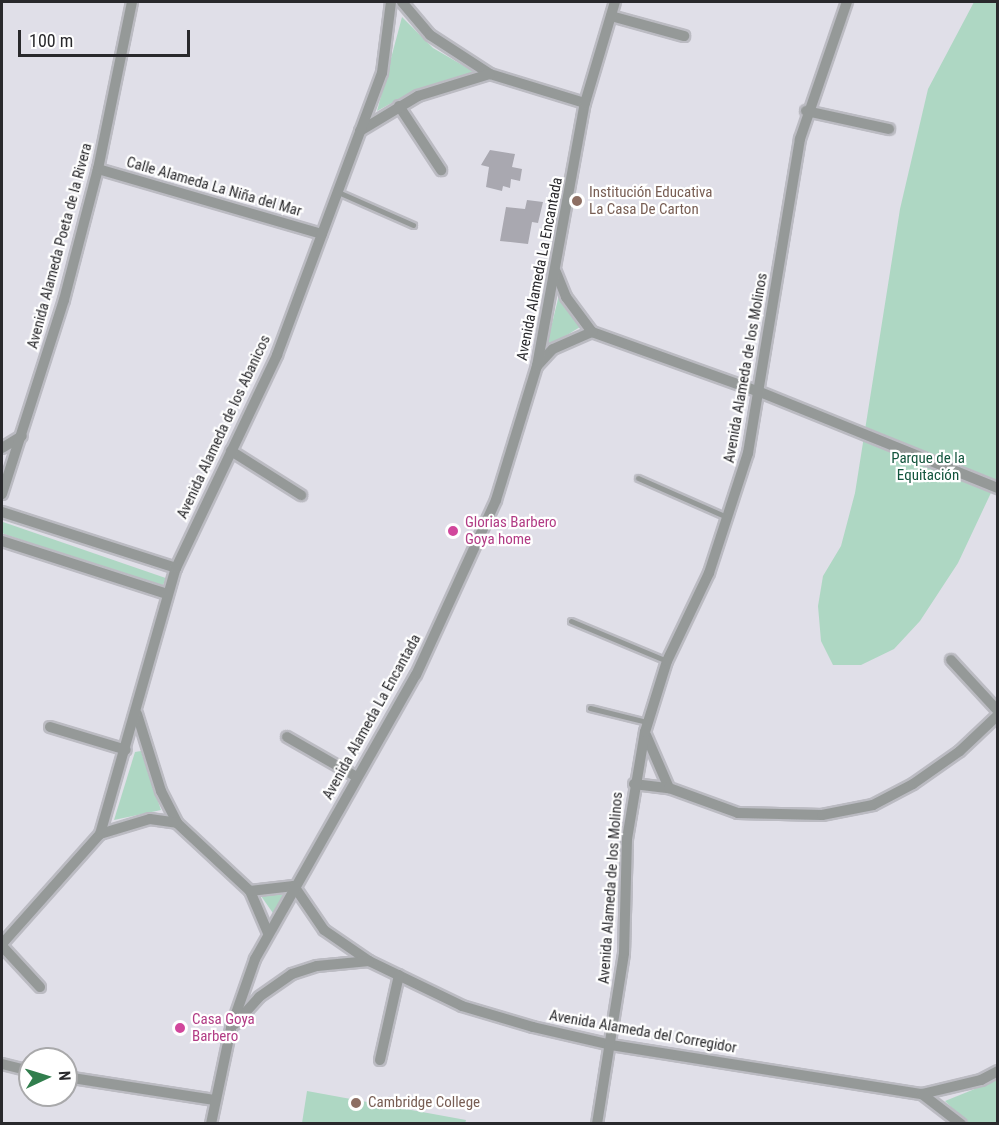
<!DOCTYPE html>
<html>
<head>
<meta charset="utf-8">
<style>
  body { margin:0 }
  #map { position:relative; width:999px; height:1125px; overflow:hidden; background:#e0dfe8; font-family:"Roboto Condensed",sans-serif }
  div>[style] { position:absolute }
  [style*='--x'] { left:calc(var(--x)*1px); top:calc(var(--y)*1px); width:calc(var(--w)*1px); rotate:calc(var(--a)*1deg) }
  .green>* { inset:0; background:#aed7c3; transform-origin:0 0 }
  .building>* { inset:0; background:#a9a8b0 }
  .roads { filter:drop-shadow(2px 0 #bbbbc2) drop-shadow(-2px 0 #bbbbc2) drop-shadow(0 2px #bbbbc2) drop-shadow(0 -2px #bbbbc2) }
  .lane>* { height:5px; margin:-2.5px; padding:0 2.5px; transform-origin:2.5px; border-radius:2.5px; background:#959998 }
  .street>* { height:10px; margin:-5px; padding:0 5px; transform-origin:5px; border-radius:5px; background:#959998 }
  .dots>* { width:16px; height:16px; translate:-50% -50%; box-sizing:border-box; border:3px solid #fff; border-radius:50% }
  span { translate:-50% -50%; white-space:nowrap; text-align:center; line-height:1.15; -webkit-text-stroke:4.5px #fff; paint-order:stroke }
  .street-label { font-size:15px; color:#29292c }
  .education-label { font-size:15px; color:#785e54 }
  .left { translate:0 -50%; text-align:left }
  .park-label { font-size:15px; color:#13553d }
  .hotel-label { font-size:15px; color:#b23c85 }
  .frame { position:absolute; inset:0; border:3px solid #29292c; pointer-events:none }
  .north { position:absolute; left:18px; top:1047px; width:60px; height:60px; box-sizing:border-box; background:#fff; border:2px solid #a9a9ab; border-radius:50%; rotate:86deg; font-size:16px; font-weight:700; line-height:24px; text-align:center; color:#29292c }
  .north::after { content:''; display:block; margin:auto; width:21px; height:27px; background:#317e4d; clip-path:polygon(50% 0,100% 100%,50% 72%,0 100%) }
  .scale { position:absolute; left:18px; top:30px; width:172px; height:27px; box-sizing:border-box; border:3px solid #29292c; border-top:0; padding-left:8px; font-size:18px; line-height:21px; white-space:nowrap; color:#29292c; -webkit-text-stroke:4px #fff; paint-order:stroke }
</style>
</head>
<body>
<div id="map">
  <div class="green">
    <div style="clip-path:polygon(974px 2px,997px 2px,997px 480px,958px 563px,920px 621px,894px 649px,861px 665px,833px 665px,821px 641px,818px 606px,823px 576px,841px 546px,855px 493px,900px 209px,928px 89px)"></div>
    <div style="clip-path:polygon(402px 17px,433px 48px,476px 73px,408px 94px,377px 111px)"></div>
    <div style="clip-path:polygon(559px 295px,580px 327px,546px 348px)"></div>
    <div style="left:3px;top:522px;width:172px;height:11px;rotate:19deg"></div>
    <div style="clip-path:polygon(141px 751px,161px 810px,114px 820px,135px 752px)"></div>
    <div style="clip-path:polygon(263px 893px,286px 895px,275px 916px,261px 896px)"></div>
    <div style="clip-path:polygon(997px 1080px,997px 1123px,967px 1123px,945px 1101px)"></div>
    <div style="clip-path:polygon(307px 1091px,466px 1120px,465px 1124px,302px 1123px)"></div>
  </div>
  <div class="building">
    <div style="clip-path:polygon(490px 150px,515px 154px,512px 167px,522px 169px,520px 181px,511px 179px,510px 188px,503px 186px,502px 191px,486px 187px,489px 167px,481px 165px)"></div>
    <div style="clip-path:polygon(527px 200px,543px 202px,538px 223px,532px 222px,528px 244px,500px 241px,506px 207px,525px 209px)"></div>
  </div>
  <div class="roads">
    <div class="lane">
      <div style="--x:338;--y:192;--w:82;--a:23.7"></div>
      <div style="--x:638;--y:478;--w:97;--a:23.7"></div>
      <div style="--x:571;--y:621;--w:104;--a:22.6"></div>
      <div style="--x:590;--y:708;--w:59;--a:13.8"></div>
    </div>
    <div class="street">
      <div style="--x:402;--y:2;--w:43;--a:49.7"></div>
      <div style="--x:430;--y:35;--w:72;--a:33"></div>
      <div style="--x:490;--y:74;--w:99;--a:17"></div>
      <div style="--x:611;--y:16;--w:76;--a:15.3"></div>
      <div style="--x:399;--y:106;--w:77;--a:56.7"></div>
      <div style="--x:806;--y:111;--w:85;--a:12.2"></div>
      <div style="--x:360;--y:131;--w:68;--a:-31.1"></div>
      <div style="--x:418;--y:96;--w:75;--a:-17"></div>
      <div style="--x:98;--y:169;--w:233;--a:16.2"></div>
      <div style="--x:556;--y:272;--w:27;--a:68"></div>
      <div style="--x:566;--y:297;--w:44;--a:53.4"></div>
      <div style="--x:592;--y:332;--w:178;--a:19.7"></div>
      <div style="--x:760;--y:392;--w:257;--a:22"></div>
      <div style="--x:537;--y:366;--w:23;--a:-47"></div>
      <div style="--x:553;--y:349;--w:43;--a:-23.6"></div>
      <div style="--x:2;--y:448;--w:23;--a:-31"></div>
      <div style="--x:231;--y:451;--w:83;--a:32.2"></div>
      <div style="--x:2;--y:494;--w:204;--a:-72.3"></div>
      <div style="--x:64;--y:300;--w:135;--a:-75.5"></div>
      <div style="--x:98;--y:169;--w:170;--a:-78.5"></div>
      <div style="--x:2;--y:512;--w:183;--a:17.8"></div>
      <div style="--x:2;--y:541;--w:173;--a:17.8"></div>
      <div style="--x:951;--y:660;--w:69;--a:47.3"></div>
      <div style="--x:137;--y:714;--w:81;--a:72.7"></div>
      <div style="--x:161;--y:791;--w:36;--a:63"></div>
      <div style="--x:177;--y:823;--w:100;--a:43"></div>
      <div style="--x:250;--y:891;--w:46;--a:66.8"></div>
      <div style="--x:50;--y:727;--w:79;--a:16.8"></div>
      <div style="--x:646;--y:735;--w:58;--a:66.5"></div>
      <div style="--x:287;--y:737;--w:78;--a:29.8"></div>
      <div style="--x:634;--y:784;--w:35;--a:7"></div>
      <div style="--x:669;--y:788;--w:73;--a:19.9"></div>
      <div style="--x:738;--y:813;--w:84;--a:1.4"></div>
      <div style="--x:822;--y:815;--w:52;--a:-11.1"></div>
      <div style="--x:873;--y:805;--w:45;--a:-27.7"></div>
      <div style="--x:913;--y:784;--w:57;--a:-35.1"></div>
      <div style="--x:960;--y:751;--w:52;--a:-43.5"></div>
      <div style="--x:100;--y:834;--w:52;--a:-16.7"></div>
      <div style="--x:150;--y:819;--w:27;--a:8"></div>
      <div style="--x:250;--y:891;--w:44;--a:-6.5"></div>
      <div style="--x:294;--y:886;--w:53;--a:55.7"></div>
      <div style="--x:324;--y:930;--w:55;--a:34.6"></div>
      <div style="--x:369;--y:961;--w:103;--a:25.8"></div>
      <div style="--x:462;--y:1006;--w:74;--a:16.5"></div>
      <div style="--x:533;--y:1027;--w:80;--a:13"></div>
      <div style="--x:611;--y:1045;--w:315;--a:9"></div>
      <div style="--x:922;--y:1094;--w:61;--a:-13.3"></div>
      <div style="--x:981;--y:1080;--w:19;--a:-28"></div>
      <div style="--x:2;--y:944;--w:147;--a:-48.3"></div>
      <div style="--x:100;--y:834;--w:277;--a:-74.1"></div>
      <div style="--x:176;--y:568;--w:236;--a:-64.6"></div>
      <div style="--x:277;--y:355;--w:301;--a:-69.6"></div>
      <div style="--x:382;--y:73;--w:72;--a:-82.8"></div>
      <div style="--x:2;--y:946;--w:56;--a:47.2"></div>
      <div style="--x:235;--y:1024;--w:36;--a:-48"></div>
      <div style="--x:259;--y:997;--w:40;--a:-34.9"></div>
      <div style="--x:292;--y:974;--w:26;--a:-18"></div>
      <div style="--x:317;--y:966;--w:52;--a:-5.5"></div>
      <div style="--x:380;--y:1060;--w:87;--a:-77.4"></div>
      <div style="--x:2;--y:1064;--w:29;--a:14"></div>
      <div style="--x:66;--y:1077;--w:150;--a:8.8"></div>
      <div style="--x:922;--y:1094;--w:49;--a:37.6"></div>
      <div style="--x:211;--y:1124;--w:98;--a:-78.2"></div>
      <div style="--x:231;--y:1028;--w:73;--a:-70.8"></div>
      <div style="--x:255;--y:959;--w:326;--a:-60.5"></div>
      <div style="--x:416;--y:675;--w:192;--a:-65.4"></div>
      <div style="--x:496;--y:500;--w:140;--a:-73"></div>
      <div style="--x:537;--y:366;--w:267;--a:-79.7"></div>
      <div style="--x:585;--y:103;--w:105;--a:-73.5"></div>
      <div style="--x:597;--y:1124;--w:173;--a:-81"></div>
      <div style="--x:624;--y:953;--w:114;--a:-88.5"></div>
      <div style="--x:627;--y:839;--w:109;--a:-80.5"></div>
      <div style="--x:645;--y:732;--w:74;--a:-72.8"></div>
      <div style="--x:667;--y:661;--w:98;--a:-64.5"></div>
      <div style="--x:709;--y:573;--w:126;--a:-72"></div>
      <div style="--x:748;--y:453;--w:318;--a:-80.6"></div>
      <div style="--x:800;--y:139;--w:145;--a:-71.1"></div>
    </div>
  </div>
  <div class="dots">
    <div style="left:577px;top:201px;background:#8d6e63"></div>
    <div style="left:453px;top:531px;background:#d1479c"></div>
    <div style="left:180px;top:1028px;background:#d1479c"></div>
    <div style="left:356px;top:1103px;background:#8d6e63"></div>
  </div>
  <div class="street-label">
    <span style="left:214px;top:187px;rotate:16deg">Calle Alameda La Niña del Mar</span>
    <span style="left:60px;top:246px;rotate:-75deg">Avenida Alameda Poeta de la Rivera</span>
    <span style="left:540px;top:269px;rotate:-79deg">Avenida Alameda La Encantada</span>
    <span style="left:746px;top:368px;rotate:-80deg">Avenida Alameda de los Molinos</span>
    <span style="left:224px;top:427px;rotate:-65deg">Avenida Alameda de los Abanicos</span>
    <span style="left:372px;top:717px;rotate:-61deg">Avenida Alameda La Encantada</span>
    <span style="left:611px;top:888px;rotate:-86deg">Avenida Alameda de los Molinos</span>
    <span style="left:643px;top:1032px;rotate:10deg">Avenida Alameda del Corregidor</span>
  </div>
  <div class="education-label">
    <span class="left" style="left:589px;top:201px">Institución Educativa<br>La Casa De Carton</span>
    <span class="left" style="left:368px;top:1103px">Cambridge College</span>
  </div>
  <div class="park-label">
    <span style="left:928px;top:467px">Parque de la<br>Equitación</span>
  </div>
  <div class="hotel-label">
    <span class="left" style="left:465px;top:531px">Glorias Barbero<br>Goya home</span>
    <span class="left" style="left:192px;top:1028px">Casa Goya<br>Barbero</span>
  </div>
  <div class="frame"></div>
  <div class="north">N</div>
  <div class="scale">100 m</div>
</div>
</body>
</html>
